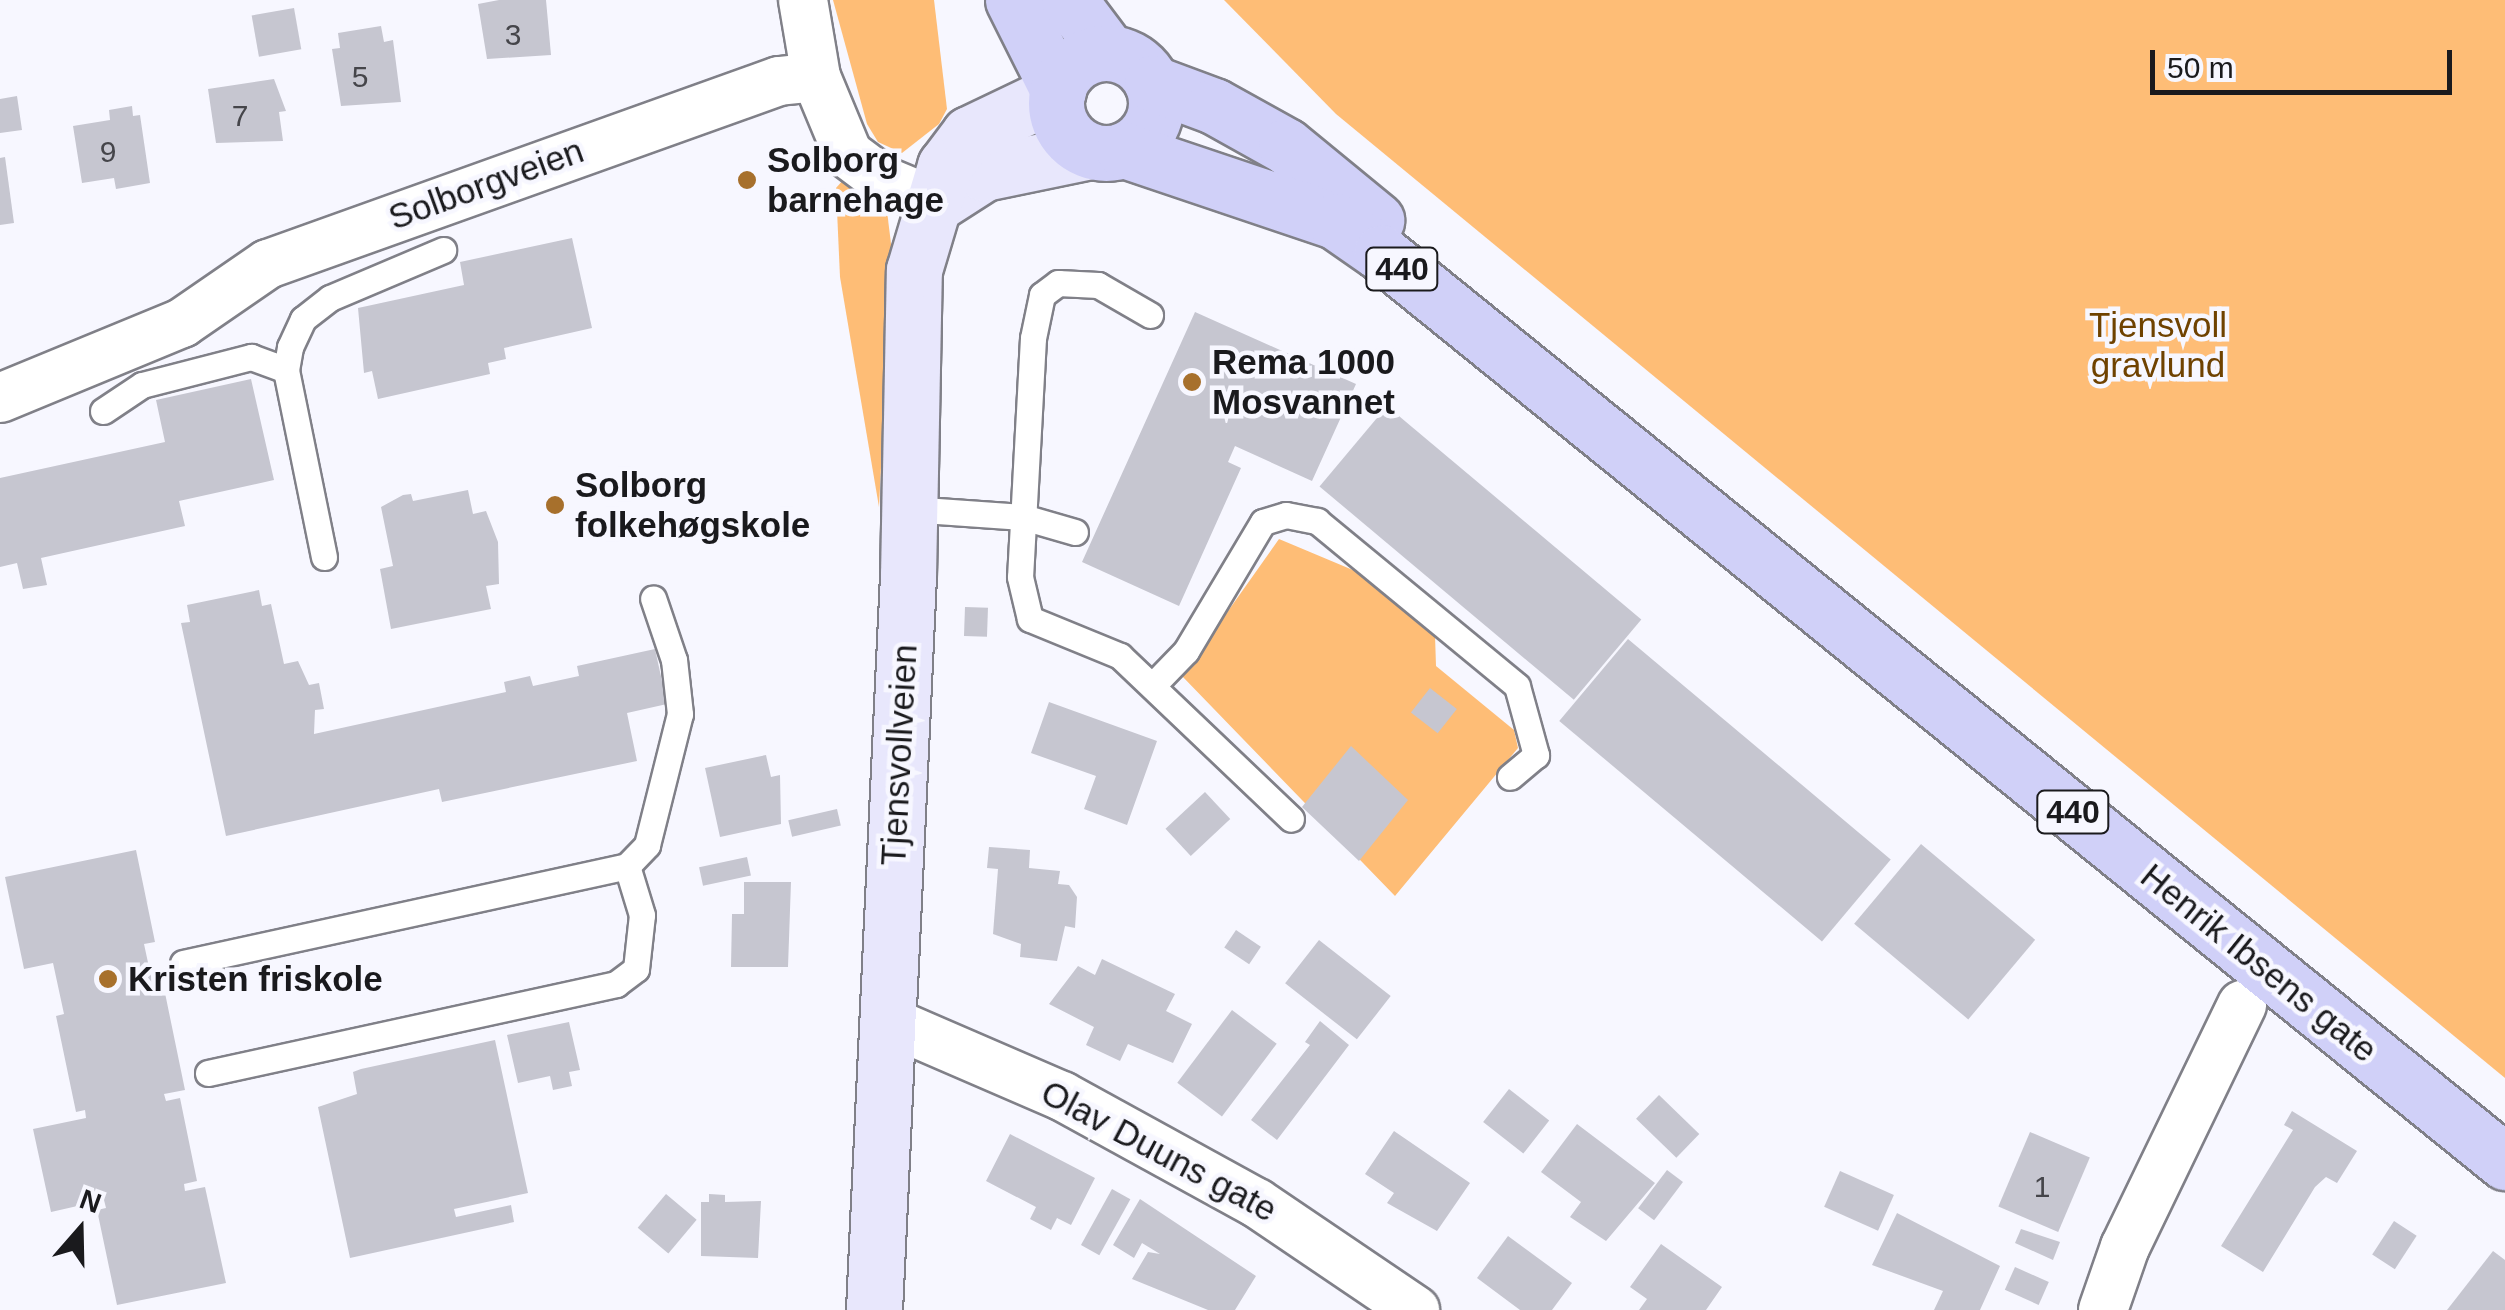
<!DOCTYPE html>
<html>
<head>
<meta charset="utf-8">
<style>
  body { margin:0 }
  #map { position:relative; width:2505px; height:1310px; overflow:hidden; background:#f7f7ff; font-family:Arial,sans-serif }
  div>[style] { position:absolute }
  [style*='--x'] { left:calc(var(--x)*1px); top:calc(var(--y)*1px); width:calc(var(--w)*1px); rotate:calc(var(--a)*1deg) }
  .green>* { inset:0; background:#febd76 }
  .building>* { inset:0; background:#c6c6d0; transform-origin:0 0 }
  .roads { filter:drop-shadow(2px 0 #808088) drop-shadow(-2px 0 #808088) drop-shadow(0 2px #808088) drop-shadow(0 -2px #808088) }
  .lane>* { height:25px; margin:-12.5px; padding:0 12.5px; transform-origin:12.5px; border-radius:12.5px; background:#fff }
  .street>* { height:48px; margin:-24px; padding:0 24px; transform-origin:24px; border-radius:24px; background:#fff }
  .secondary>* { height:55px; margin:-27.5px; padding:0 27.5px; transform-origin:27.5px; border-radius:27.5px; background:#e8e7fc }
  .primary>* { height:55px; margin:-27.5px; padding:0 27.5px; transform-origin:27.5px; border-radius:27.5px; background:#d0d0f8 }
  .primary>.ring { margin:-27.5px; padding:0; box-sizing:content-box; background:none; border:55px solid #d0d0f8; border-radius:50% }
  .dots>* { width:28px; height:28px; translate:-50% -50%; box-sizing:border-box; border:5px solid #f7f7ff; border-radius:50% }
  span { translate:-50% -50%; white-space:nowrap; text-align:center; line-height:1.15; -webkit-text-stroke:9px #f7f7ff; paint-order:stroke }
  .number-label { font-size:30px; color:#45454a }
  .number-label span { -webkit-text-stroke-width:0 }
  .shield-label span { padding:2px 8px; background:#f7f7ff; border:2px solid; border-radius:8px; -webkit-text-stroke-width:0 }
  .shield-label { font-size:32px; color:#1a1a1d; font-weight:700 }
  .poi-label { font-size:35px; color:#1a1a1d; font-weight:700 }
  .left { translate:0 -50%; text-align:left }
  .street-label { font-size:35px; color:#1a1a1d }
  .park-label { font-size:35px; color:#6f4200 }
  .north { position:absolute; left:30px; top:1180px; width:100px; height:100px; -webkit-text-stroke:8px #f7f7ff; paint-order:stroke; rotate:20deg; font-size:28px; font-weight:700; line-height:40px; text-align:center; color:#1a1a1d }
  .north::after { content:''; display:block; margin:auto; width:35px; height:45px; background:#1a1a1d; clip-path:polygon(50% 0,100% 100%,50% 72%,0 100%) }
  .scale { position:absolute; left:2150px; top:50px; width:302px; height:45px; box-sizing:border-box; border:5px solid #1a1a1d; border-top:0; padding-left:12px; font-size:30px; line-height:35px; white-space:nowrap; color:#1a1a1d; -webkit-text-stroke:8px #f7f7ff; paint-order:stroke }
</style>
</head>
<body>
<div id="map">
  <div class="green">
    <div style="clip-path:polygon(833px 0,934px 0,947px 109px,939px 124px,902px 153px,878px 142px,867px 124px)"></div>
    <div style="clip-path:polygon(1224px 0,2505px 0,2505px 1078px,1336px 114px)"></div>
    <div style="clip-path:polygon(844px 179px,887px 211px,892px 252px,879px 507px,840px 277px,836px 188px)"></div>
    <div style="clip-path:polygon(1279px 539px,1360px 573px,1435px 635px,1436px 666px,1514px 730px,1518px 748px,1395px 896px,1182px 676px)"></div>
  </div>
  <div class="building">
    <div style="clip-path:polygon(499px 0,546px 0,551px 55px,487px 59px,478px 4px)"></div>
    <div style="left:294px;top:8px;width:42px;height:43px;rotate:80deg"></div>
    <div style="clip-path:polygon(381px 26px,384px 42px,393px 40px,401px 102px,341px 106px,332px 49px,340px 48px,338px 33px)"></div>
    <div style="clip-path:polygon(274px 79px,286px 111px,279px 112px,283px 141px,216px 143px,208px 89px)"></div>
    <div style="clip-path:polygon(17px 96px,22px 130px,0 133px,0 99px)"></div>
    <div style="clip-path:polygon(132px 106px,133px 116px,140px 115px,150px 183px,116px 189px,114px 178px,82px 183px,73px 126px,110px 120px,109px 110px)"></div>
    <div style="clip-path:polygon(5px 157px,14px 223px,0 225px,0 158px)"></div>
    <div style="clip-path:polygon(572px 238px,592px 328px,504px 348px,506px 359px,488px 363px,490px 374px,378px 399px,372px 371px,364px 373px,358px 308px,464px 285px,460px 262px)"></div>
    <div style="clip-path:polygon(1195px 312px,1356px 384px,1312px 481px,1235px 446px,1228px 462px,1241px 468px,1179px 606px,1082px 562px)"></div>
    <div style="clip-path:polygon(251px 379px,274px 480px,179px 501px,185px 526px,41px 558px,47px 585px,23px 589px,17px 563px,0 567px,0 478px,165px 442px,156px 400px)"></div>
    <div style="left:1387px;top:406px;width:332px;height:105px;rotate:40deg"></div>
    <div style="clip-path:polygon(468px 490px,473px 514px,486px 511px,498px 542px,499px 584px,486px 586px,491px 609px,391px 629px,380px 569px,393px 566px,381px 507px,403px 495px,411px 494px,413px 501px)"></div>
    <div style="clip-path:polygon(259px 590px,262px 606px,271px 604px,284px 664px,298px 661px,309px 685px,319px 683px,324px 709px,315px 710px,314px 734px,506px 692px,504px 682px,530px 676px,533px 686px,579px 676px,577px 666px,655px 649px,667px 704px,627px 713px,637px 761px,442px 802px,439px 789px,226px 836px,181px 623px,190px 622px,187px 605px)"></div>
    <div style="left:965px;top:607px;width:23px;height:29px;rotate:2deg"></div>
    <div style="left:1628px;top:639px;width:343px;height:107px;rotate:40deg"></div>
    <div style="left:1430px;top:688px;width:34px;height:31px;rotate:38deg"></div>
    <div style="clip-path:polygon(1049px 702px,1157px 741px,1127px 825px,1084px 809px,1096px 776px,1031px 753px)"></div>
    <div style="clip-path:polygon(1351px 746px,1408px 800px,1359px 861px,1302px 807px)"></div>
    <div style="clip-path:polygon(766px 755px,771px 777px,780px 775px,781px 824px,720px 837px,705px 768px)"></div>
    <div style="left:1205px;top:792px;width:37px;height:54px;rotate:47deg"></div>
    <div style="left:837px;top:809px;width:17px;height:50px;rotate:77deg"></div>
    <div style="left:1921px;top:844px;width:149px;height:104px;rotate:40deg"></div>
    <div style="clip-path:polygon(989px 847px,1030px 850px,1029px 868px,1060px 871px,1058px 884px,1069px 885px,1077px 897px,1075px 928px,1065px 926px,1057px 961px,1020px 957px,1021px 944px,993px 934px,998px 869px,987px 868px)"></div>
    <div style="clip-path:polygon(136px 850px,155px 942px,144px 944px,155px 995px,165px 993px,185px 1090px,164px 1094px,166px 1101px,180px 1098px,197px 1181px,184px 1184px,185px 1191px,205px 1187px,226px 1283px,117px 1305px,97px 1210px,106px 1208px,104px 1200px,51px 1212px,33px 1129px,86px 1118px,85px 1110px,76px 1112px,56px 1016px,64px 1014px,53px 963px,24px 969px,5px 877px)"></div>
    <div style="left:747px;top:857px;width:19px;height:49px;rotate:78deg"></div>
    <div style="clip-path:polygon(744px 882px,791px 882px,788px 967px,731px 967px,732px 914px,744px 914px)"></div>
    <div style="left:1236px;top:930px;width:30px;height:21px;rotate:34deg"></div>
    <div style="left:1319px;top:940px;width:91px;height:55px;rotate:38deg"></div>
    <div style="clip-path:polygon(1102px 959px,1175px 994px,1166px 1011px,1192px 1024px,1173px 1063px,1128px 1044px,1120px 1061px,1086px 1045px,1094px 1027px,1049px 1004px,1078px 966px,1095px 975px)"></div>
    <div style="left:1232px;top:1010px;width:56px;height:91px;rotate:37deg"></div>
    <div style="clip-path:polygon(1320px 1021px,1349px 1045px,1277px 1140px,1251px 1120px,1310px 1045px,1305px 1042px)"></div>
    <div style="clip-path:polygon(569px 1022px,580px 1070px,569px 1072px,572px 1086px,553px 1090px,550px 1076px,518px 1083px,507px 1035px)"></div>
    <div style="clip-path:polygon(495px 1040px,528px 1193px,454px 1209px,456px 1217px,511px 1205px,514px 1222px,350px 1258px,318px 1107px,357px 1094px,353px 1072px,361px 1069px)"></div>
    <div style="left:1509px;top:1089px;width:51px;height:42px;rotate:38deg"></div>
    <div style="left:1659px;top:1095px;width:56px;height:33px;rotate:44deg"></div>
    <div style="clip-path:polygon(2292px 1111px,2357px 1151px,2337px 1183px,2326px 1177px,2315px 1187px,2263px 1272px,2221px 1246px,2293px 1130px,2284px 1125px)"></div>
    <div style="clip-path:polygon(1577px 1124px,1655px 1183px,1606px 1241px,1570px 1217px,1581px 1202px,1541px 1172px)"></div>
    <div style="clip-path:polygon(1394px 1131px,1470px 1183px,1437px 1231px,1387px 1203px,1394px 1193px,1365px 1174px)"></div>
    <div style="left:2030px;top:1132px;width:65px;height:81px;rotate:23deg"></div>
    <div style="clip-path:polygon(1010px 1134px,1095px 1178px,1071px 1225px,1057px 1218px,1051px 1230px,1030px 1219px,1036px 1207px,986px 1181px)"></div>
    <div style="left:1667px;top:1170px;width:20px;height:48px;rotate:37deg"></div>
    <div style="left:1840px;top:1171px;width:59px;height:39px;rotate:24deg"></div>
    <div style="left:1112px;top:1189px;width:21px;height:64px;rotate:29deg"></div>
    <div style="left:666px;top:1194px;width:40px;height:44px;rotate:40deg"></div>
    <div style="clip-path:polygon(709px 1194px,725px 1195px,725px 1202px,761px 1201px,758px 1258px,701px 1256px,701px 1202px,709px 1202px)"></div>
    <div style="clip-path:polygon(1140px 1199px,1256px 1276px,1235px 1310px,1208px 1310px,1132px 1279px,1148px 1252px,1160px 1254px,1142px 1243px,1134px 1258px,1113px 1245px)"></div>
    <div style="clip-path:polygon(1897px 1213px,2000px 1266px,1980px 1310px,1934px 1310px,1943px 1291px,1872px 1265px)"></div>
    <div style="left:2394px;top:1221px;width:27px;height:40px;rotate:33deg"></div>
    <div style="clip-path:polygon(2021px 1229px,2060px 1242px,2053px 1260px,2015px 1243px)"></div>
    <div style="clip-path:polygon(1508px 1236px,1572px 1283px,1552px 1310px,1520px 1310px,1477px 1278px)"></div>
    <div style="clip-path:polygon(1661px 1244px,1722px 1287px,1706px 1310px,1639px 1310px,1647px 1299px,1630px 1287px)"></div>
    <div style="clip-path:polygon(2493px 1251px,2505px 1260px,2505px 1310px,2447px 1310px)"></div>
    <div style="left:2015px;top:1267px;width:37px;height:25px;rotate:24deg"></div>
  </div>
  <div class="roads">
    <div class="lane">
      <div style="--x:1150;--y:315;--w:60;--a:-150"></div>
      <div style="--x:1098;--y:285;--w:40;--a:-177.1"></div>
      <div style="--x:1058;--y:283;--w:20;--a:143"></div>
      <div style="--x:1042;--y:295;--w:44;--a:101.8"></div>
      <div style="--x:1033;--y:338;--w:239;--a:93.1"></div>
      <div style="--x:1020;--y:577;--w:43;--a:76.6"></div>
      <div style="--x:1030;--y:619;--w:97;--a:22.3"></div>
      <div style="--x:1120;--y:656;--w:236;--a:43.6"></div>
      <div style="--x:103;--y:411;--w:47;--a:-33.7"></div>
      <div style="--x:142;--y:385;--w:113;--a:-14.4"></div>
      <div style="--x:251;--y:357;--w:37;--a:20"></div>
      <div style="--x:909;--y:509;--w:114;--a:4"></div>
      <div style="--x:1023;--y:517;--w:54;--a:16.1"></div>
      <div style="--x:324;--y:557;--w:191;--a:-101.5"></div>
      <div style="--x:286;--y:370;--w:23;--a:-80"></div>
      <div style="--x:290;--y:347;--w:31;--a:-65"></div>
      <div style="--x:303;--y:319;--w:34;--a:-38"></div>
      <div style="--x:330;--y:298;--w:123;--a:-23"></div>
      <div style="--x:1154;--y:684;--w:46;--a:-45.9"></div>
      <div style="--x:1186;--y:651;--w:150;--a:-59.2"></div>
      <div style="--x:1263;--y:522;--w:24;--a:-17"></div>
      <div style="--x:1286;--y:515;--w:32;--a:11"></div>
      <div style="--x:1317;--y:521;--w:259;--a:39.5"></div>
      <div style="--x:1517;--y:686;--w:72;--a:74.6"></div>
      <div style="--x:1536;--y:755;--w:34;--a:140"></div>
      <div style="--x:183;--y:963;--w:454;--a:-12.3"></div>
      <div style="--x:627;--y:866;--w:29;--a:-46"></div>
      <div style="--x:647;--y:845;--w:135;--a:-75.9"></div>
      <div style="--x:680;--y:714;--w:54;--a:-96.3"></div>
      <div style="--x:674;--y:660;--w:65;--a:-108.7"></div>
      <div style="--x:208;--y:1073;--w:418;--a:-12.3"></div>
      <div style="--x:616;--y:984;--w:25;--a:-37"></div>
      <div style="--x:636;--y:969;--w:54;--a:-83.7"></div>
      <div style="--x:642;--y:915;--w:51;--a:-107"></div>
    </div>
    <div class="street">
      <div style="--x:803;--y:0;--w:78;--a:80.4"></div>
      <div style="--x:0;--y:398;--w:197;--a:-22.4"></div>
      <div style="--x:182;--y:323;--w:104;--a:-34.5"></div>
      <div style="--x:268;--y:264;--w:543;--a:-19.7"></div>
      <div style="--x:779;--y:81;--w:37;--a:-6"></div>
      <div style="--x:816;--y:77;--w:83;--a:67.4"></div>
      <div style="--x:848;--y:154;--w:45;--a:36.9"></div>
      <div style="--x:884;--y:181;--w:57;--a:22.5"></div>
      <div style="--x:886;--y:1020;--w:192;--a:23.4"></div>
      <div style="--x:1062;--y:1096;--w:222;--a:28.8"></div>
      <div style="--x:1257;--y:1203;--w:191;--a:34.1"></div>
      <div style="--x:2103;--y:1310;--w:67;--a:-70.8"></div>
      <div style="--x:2125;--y:1247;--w:269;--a:-64.2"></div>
    </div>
    <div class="secondary">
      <div style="--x:937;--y:203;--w:56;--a:-32.6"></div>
      <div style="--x:984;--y:173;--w:108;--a:-11.7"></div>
      <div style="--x:874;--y:1310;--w:735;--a:-87.35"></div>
      <div style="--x:908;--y:576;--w:306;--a:-88.9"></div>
      <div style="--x:914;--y:270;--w:109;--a:-73.4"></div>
      <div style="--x:945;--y:166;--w:40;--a:-53"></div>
      <div style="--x:969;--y:134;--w:98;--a:-25.5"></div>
    </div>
    <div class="primary">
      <div style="--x:1013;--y:0;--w:101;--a:63.4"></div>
      <div style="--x:1069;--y:0;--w:66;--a:53"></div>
      <div class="ring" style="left:1056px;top:53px;width:45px;height:45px"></div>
      <div style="--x:1152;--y:83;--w:66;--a:20.4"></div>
      <div style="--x:1214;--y:106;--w:82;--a:29.1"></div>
      <div style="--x:1286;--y:146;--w:117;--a:39.4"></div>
      <div style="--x:1124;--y:150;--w:223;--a:18.6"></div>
      <div style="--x:1335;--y:221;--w:56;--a:34.8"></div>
      <div style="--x:1381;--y:253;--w:1446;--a:38.96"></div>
    </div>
  </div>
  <div class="dots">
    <div style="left:747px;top:180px;background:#a7702c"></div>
    <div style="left:1192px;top:382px;background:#a7702c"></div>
    <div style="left:555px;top:505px;background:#a7702c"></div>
    <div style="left:108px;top:979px;background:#a7702c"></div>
  </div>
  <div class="number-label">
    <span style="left:513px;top:35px">3</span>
    <span style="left:360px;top:77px">5</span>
    <span style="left:240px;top:116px">7</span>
    <span style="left:108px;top:152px">9</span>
    <span style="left:2042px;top:1187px">1</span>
  </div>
  <div class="shield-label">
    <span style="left:1402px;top:269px">440</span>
    <span style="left:2073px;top:812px">440</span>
  </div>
  <div class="poi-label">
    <span class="left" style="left:767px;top:180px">Solborg<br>barnehage</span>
    <span class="left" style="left:1212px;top:382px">Rema 1000<br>Mosvannet</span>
    <span class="left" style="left:575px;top:505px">Solborg<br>folkehøgskole</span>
    <span class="left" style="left:128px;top:979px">Kristen friskole</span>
  </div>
  <div class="street-label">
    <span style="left:486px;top:184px;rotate:-20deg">Solborgveien</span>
    <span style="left:899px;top:755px;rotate:-87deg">Tjensvollveien</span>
    <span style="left:2259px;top:963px;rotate:39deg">Henrik Ibsens gate</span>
    <span style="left:1159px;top:1151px;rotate:28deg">Olav Duuns gate</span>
  </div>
  <div class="park-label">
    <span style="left:2158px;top:345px">Tjensvoll<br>gravlund</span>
  </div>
  <div class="north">N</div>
  <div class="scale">50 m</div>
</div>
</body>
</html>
